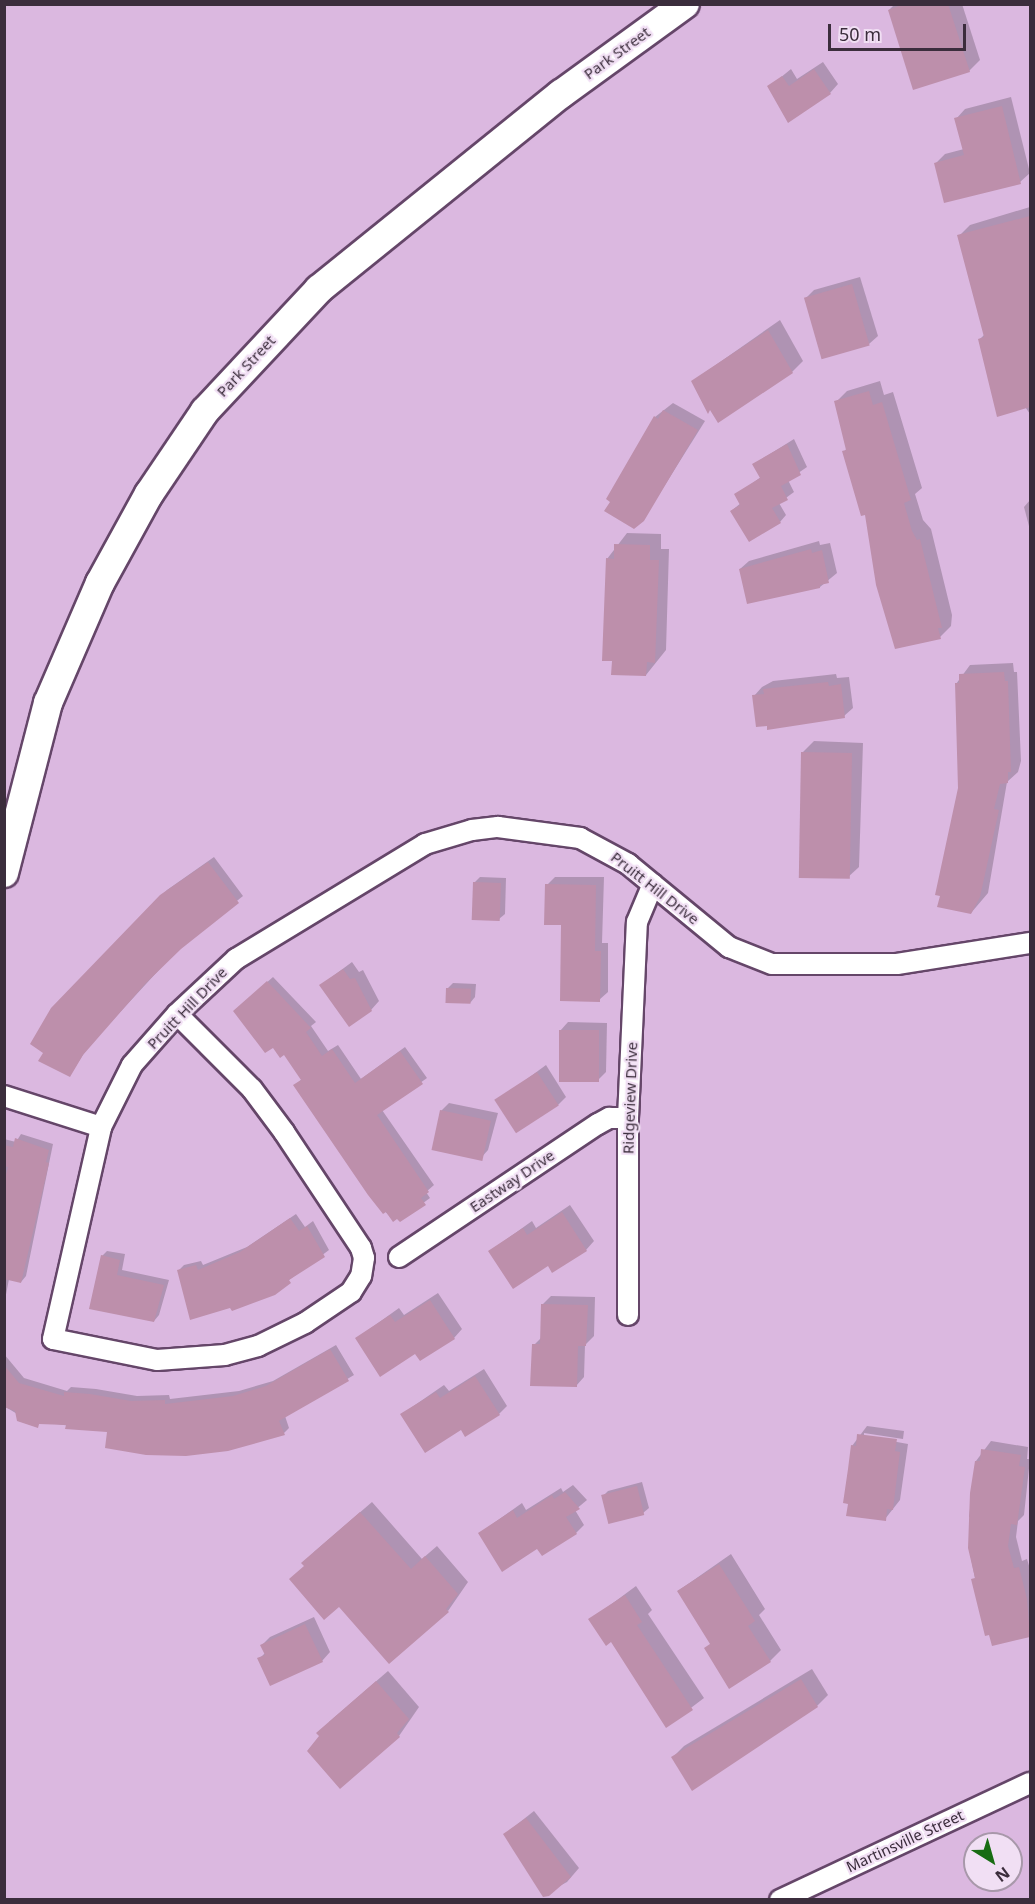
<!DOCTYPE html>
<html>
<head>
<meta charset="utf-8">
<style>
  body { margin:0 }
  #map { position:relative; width:1035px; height:1904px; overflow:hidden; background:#dbb8e0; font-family:"Noto Sans",sans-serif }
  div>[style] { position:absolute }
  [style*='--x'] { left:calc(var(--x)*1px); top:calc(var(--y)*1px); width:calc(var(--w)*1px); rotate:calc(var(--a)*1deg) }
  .shadow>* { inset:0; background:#0003 }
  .building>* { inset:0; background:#bd8fab; transform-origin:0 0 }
  .roads { filter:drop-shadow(2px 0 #654669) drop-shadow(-2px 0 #654669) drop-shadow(0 2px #654669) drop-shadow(0 -2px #654669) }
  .street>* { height:20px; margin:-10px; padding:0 10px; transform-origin:10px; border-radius:10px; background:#fff }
  .secondary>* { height:28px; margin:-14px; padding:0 14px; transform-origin:14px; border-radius:14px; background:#fff }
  span { translate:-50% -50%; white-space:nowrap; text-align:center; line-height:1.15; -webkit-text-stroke:4.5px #f1dff4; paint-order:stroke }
  .street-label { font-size:15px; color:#3b2d3c }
  .frame { position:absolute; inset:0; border:6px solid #3b2d3c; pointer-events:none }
  .north { position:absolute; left:963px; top:1832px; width:60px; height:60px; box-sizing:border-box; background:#f1dff4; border:2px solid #a898aa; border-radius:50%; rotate:143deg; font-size:16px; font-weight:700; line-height:24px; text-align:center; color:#3b2d3c }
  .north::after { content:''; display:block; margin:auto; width:21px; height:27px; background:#186c13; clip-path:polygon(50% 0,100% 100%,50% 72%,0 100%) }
  .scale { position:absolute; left:828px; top:24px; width:138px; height:27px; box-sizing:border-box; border:3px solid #3b2d3c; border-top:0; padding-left:8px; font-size:18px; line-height:21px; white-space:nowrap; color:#3b2d3c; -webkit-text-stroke:4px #f1dff4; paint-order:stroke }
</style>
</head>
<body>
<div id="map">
  <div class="shadow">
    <div style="clip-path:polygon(895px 4px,962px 4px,980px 60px,969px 71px,889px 10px)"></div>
    <div style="clip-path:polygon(823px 62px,838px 84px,830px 93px,769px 87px,791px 69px,797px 79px)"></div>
    <div style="clip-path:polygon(1011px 97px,1030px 173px,1020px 182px,936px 163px,945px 154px,964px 149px,956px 119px,965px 109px)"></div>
    <div style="clip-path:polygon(1030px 207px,1030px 414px,979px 340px,985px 334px,959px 236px,970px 225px)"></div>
    <div style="clip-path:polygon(860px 277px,878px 336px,869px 344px,806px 298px,814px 290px)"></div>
    <div style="clip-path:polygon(780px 320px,803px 361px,792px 372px,693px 381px)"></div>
    <div style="clip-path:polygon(880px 381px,884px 395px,893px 392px,922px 488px,915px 494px,923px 520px,931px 529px,952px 615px,951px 626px,940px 637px,866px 513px,844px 452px,847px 448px,836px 402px,847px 391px)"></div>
    <div style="clip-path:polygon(673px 403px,705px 421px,643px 520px,608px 499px,655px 417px)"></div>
    <div style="clip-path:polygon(794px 439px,807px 467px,788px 480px,794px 492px,779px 503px,786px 515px,780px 522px,731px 511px,741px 503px,736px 495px,761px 477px,754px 464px)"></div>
    <div style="clip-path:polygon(1030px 500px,1030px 530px,1024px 507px)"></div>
    <div style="clip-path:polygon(627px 533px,661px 534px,661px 549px,669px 549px,666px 650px,646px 675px,607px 559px)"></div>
    <div style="clip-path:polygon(819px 541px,820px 545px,830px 543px,837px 573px,820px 587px,740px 569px,749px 561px)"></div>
    <div style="clip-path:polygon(1013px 663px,1014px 672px,1017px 672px,1021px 761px,1018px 772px,1007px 782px,988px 893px,971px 913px,960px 788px,956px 684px,970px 665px)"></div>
    <div style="clip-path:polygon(836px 674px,837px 678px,849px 677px,853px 708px,844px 716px,769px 728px,754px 696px,762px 687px,773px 681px)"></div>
    <div style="clip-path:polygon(814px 741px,863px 743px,859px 867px,847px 878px,803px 752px)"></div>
    <div style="clip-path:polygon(214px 857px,243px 896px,181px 946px,88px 1047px,70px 1075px,45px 1052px,52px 1009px,167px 890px)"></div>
    <div style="clip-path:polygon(480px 877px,506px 878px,505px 914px,499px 919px,474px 883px)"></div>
    <div style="clip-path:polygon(555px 877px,604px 877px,602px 943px,608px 943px,608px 992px,599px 1000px,547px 885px)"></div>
    <div style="clip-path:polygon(352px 962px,359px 972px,363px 970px,379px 1001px,371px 1010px,321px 985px)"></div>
    <div style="clip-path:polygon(273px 977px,316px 1022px,311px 1026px,328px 1051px,338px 1045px,361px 1079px,405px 1047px,427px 1078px,382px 1110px,434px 1185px,426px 1192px,430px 1198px,400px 1220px,398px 1217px,393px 1220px,369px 1194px,295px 1085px,302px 1079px,284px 1053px,240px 1006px)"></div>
    <div style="clip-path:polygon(453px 983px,476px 984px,475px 997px,470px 1003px,447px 989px)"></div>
    <div style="clip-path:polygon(568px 1022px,607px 1023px,606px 1072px,598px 1080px,560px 1031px)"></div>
    <div style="clip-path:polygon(546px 1065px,566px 1097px,558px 1105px,497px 1101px)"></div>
    <div style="clip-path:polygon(449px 1103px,498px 1113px,488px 1150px,480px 1159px,441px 1111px)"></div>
    <div style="clip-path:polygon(21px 1134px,53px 1144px,26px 1276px,21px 1282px,9px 1279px,4px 1305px,4px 1139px,16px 1142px)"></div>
    <div style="clip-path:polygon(570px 1205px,594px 1241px,586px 1250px,548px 1264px,490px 1251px,532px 1221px,536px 1228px)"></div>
    <div style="clip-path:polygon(296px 1214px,305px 1227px,313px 1221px,329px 1250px,273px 1292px,231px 1307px,178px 1271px,184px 1265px,201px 1261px,203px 1265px,247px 1247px)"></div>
    <div style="clip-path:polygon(107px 1251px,125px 1254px,122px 1270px,169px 1280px,159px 1315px,154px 1321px,91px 1308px,102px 1256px)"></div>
    <div style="clip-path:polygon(438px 1293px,462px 1329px,454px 1338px,416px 1352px,357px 1338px,399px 1308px,404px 1315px)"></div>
    <div style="clip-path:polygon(551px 1296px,595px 1297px,594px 1336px,585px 1345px,584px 1377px,576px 1386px,534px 1345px,542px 1337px,543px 1304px)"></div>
    <div style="clip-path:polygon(336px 1345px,354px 1375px,285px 1416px,289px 1428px,284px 1433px,109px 1431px,41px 1422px,37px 1426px,4px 1406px,4px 1354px,24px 1378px,67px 1391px,71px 1387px,96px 1389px,137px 1396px,169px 1395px,170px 1399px,239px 1391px,273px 1381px)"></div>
    <div style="clip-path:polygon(484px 1369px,507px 1406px,499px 1414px,461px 1428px,402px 1414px,444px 1385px,449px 1391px)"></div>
    <div style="clip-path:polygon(867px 1426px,904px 1431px,903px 1439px,864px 1433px,864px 1436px,908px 1444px,900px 1500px,885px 1519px,852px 1446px)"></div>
    <div style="clip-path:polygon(991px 1441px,1028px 1447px,1027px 1459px,1030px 1459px,1024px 1515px,1018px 1521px,1016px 1537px,1022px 1561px,1027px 1559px,1030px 1569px,1030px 1635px,993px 1644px,990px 1633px,986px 1634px,969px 1548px,974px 1518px,969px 1517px,976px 1461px)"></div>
    <div style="clip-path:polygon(642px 1482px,649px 1508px,643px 1513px,603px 1496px,608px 1491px)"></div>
    <div style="clip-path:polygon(573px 1485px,587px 1500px,575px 1510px,584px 1525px,576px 1533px,538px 1547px,480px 1533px,522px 1503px,526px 1510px,561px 1488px,563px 1492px)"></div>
    <div style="clip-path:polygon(372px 1502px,422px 1559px,437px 1546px,468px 1582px,448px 1611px,305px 1566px,314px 1552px)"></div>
    <div style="clip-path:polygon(731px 1554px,765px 1609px,759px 1615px,781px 1650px,770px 1661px,711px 1643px,678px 1591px)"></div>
    <div style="clip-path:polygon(636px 1586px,652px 1610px,648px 1614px,704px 1698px,667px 1726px,611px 1640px,590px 1620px)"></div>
    <div style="clip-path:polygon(314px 1617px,330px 1652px,322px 1661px,259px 1659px,265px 1653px,262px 1645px,270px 1637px)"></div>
    <div style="clip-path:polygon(812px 1669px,828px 1695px,817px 1706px,673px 1757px,684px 1746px)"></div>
    <div style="clip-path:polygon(388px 1671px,419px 1707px,399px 1736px,329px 1722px)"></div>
    <div style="clip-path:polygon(534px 1811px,579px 1868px,567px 1882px,543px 1895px,505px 1834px)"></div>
  </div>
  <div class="building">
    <div style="clip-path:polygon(904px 4px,948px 4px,970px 72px,913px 90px,888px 10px)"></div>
    <div style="clip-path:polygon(814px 69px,831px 94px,788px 123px,767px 86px,782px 76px,789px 86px)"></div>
    <div style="clip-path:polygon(1002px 106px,1021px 184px,944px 203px,934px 163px,964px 155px,954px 118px)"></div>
    <div style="clip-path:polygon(1030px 216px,1030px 407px,997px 417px,978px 339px,984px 337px,957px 235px)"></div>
    <div style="left:852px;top:284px;width:64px;height:50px;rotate:74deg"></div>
    <div style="clip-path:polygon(768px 330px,793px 373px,718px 423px,710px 410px,708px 414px,691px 381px)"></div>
    <div style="clip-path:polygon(869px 391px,873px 405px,882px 402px,911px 500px,904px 503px,912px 531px,917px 540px,920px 539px,942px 628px,938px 628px,941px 639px,895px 649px,876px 585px,865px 515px,861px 516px,842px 451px,846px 450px,834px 401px)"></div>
    <div style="clip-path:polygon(663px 410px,698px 430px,644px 521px,634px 529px,604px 511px,610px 502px,606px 499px,654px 416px,658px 419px)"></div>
    <div style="clip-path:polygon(787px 444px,801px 475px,781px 486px,788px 500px,772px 508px,781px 523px,749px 542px,730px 511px,740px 505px,734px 494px,760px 478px,752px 464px)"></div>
    <div style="clip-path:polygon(614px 544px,650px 545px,650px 560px,659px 560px,655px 663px,647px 662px,646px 676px,611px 675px,612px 661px,602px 661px,606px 558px,614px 559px)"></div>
    <div style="clip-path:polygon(811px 549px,812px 553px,822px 550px,829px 583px,820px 585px,820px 588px,747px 604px,739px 569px)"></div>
    <div style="clip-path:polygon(1004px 672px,1005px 681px,1008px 681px,1011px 772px,1008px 772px,1008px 783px,1000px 784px,994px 809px,999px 810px,980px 897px,971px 914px,937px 907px,940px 896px,935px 895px,958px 788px,955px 683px,959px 683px,959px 674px)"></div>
    <div style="clip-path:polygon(828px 682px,829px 686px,841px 684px,845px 718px,767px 730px,767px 726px,756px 727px,752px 695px,764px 694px,763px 689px)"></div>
    <div style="left:801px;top:752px;width:51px;height:126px;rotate:1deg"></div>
    <div style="clip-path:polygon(208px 862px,239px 903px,181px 949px,145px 984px,83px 1055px,70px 1077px,38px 1061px,43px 1053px,30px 1044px,51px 1008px,160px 895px)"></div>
    <div style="left:473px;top:882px;width:28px;height:38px;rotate:2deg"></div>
    <div style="clip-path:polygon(545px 884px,596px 885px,595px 951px,601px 951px,600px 1002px,560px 1001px,561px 925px,544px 925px)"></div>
    <div style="clip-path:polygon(343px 969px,350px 979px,355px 978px,372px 1011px,349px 1027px,319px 985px)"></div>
    <div style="clip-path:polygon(267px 981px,311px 1028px,306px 1032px,322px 1056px,332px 1049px,355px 1083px,400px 1051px,423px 1084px,377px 1115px,429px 1192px,421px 1198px,426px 1205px,400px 1222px,397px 1219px,393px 1222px,386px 1212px,383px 1214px,368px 1195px,293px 1085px,301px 1080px,284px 1055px,280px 1058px,273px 1048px,265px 1053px,233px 1011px)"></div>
    <div style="left:446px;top:988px;width:25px;height:15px;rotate:2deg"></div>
    <div style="left:559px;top:1030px;width:40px;height:52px"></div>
    <div style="left:537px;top:1072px;width:40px;height:51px;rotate:57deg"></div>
    <div style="left:440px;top:1110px;width:52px;height:41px;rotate:12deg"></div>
    <div style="clip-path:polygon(15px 1138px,49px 1150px,46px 1162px,49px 1163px,21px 1283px,4px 1279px,4px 1182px,8px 1167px,4px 1166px,4px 1145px,13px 1147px)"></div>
    <div style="clip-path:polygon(562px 1212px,587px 1251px,552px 1273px,548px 1266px,513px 1289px,488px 1251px,523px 1228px,527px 1235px)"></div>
    <div style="clip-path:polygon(290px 1218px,299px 1231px,307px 1226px,325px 1257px,289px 1280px,291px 1283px,275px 1295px,232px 1311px,230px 1308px,190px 1320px,177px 1270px,196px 1265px,198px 1270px,240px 1252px)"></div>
    <div style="clip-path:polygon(101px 1255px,120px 1260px,117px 1275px,164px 1285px,154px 1322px,89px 1309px)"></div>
    <div style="clip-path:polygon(430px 1300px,455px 1339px,420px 1361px,415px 1354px,380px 1377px,355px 1338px,390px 1315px,395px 1322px)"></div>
    <div style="clip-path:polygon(541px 1304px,588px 1305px,586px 1346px,578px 1346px,577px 1387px,530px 1386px,532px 1344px,540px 1344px)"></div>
    <div style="clip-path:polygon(330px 1349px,349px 1381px,279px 1421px,285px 1435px,228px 1451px,186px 1456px,146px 1455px,105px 1448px,107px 1432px,65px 1429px,66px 1425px,39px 1424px,38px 1428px,17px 1421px,15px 1411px,4px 1407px,4px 1365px,19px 1383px,64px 1396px,64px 1392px,90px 1394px,131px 1401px,165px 1400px,165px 1404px,233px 1396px,266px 1386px)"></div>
    <div style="clip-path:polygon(475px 1376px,500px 1415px,465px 1437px,461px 1430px,425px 1453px,400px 1414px,436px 1392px,440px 1398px)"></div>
    <div style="clip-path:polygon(857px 1434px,897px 1439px,895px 1451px,900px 1452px,897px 1476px,893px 1510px,887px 1509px,886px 1521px,846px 1516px,848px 1504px,843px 1503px,848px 1469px,851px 1445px,856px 1446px)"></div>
    <div style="clip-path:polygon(981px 1449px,1021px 1455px,1019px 1466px,1025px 1467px,1017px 1525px,1011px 1524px,1008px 1546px,1014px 1568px,1019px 1567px,1027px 1599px,1030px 1637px,992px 1646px,989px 1635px,985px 1636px,971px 1579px,975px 1578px,968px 1548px,970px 1493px,975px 1461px,980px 1461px)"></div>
    <div style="left:637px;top:1486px;width:30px;height:37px;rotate:76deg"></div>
    <div style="clip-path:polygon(565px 1492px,580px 1509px,566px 1517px,577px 1534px,542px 1556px,537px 1549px,502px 1572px,478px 1533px,513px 1510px,517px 1518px,552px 1495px,554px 1499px)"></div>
    <div style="clip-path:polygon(360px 1512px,411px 1569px,425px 1556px,458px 1594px,446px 1609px,449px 1612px,389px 1664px,339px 1607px,324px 1620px,289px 1579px,304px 1566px,301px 1563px)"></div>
    <div style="clip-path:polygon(719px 1564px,755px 1621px,748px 1626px,771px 1662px,729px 1689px,704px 1648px,710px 1644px,677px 1591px)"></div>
    <div style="clip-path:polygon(625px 1595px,642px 1622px,637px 1625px,693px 1710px,666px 1728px,611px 1642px,606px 1646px,588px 1619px)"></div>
    <div style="clip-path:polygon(305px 1624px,323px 1662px,270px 1686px,257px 1658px,265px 1655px,260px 1645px)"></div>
    <div style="clip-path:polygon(801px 1679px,818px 1707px,692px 1791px,671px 1757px)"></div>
    <div style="clip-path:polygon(376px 1681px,409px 1719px,397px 1733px,400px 1737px,340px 1789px,307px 1751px,319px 1736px,316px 1733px)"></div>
    <div style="clip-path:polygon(526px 1818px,571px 1877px,549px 1896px,543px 1897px,503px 1834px)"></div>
  </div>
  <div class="roads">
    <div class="street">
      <div style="--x:177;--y:1014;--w:106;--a:45"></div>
      <div style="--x:252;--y:1089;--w:54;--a:53.3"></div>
      <div style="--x:284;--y:1132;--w:139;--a:56.4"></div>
      <div style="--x:361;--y:1248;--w:10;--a:73"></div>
      <div style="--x:364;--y:1258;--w:18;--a:99"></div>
      <div style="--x:361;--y:1276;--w:19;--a:122"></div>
      <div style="--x:351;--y:1292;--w:55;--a:146"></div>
      <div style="--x:305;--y:1323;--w:52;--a:153.9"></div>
      <div style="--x:258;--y:1346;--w:34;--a:165"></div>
      <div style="--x:225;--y:1355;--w:68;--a:175.8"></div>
      <div style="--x:157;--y:1360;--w:106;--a:-168.6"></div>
      <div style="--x:53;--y:1339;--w:217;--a:-77.2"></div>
      <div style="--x:101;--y:1127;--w:69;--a:-63.4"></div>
      <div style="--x:132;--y:1065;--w:68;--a:-48.6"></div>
      <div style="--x:177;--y:1014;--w:81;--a:-43"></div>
      <div style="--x:236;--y:959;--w:221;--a:-31.3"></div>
      <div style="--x:425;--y:844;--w:49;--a:-16.6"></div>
      <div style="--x:472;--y:830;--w:26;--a:-7"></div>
      <div style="--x:498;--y:827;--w:83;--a:7.6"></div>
      <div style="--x:580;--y:838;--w:55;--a:28.4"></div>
      <div style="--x:628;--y:864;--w:131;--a:39.4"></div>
      <div style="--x:729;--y:947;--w:46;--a:21.6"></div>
      <div style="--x:772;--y:964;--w:125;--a:0"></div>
      <div style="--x:897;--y:964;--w:135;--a:-9"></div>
      <div style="--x:4;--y:1096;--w:102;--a:17.7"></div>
      <div style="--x:399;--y:1257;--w:239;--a:-33.8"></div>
      <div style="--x:598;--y:1124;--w:13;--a:-29"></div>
      <div style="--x:609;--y:1118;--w:19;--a:0"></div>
      <div style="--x:628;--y:1315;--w:197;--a:-90"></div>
      <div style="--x:628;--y:1118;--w:196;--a:-87.4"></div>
      <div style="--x:637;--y:922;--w:41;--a:-67.2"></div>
      <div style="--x:780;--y:1900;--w:276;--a:-25.1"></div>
    </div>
    <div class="secondary">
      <div style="--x:4;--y:873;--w:176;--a:-75.5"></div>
      <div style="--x:48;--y:703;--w:131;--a:-66.6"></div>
      <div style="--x:100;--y:583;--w:102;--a:-61.2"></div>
      <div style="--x:149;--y:494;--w:100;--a:-56"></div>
      <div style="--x:205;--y:411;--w:167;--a:-46.9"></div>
      <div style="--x:319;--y:289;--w:311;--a:-38.9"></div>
      <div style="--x:561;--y:94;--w:153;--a:-36"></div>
    </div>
  </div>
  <div class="street-label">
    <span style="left:617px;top:53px;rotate:-36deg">Park Street</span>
    <span style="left:246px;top:366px;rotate:-47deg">Park Street</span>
    <span style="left:655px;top:888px;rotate:38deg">Pruitt Hill Drive</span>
    <span style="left:187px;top:1008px;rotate:-46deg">Pruitt Hill Drive</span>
    <span style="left:630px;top:1098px;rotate:-88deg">Ridgeview Drive</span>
    <span style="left:512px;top:1181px;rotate:-34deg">Eastway Drive</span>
    <span style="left:905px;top:1841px;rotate:-25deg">Martinsville Street</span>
  </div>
  <div class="frame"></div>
  <div class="north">N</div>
  <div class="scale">50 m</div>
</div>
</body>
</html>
